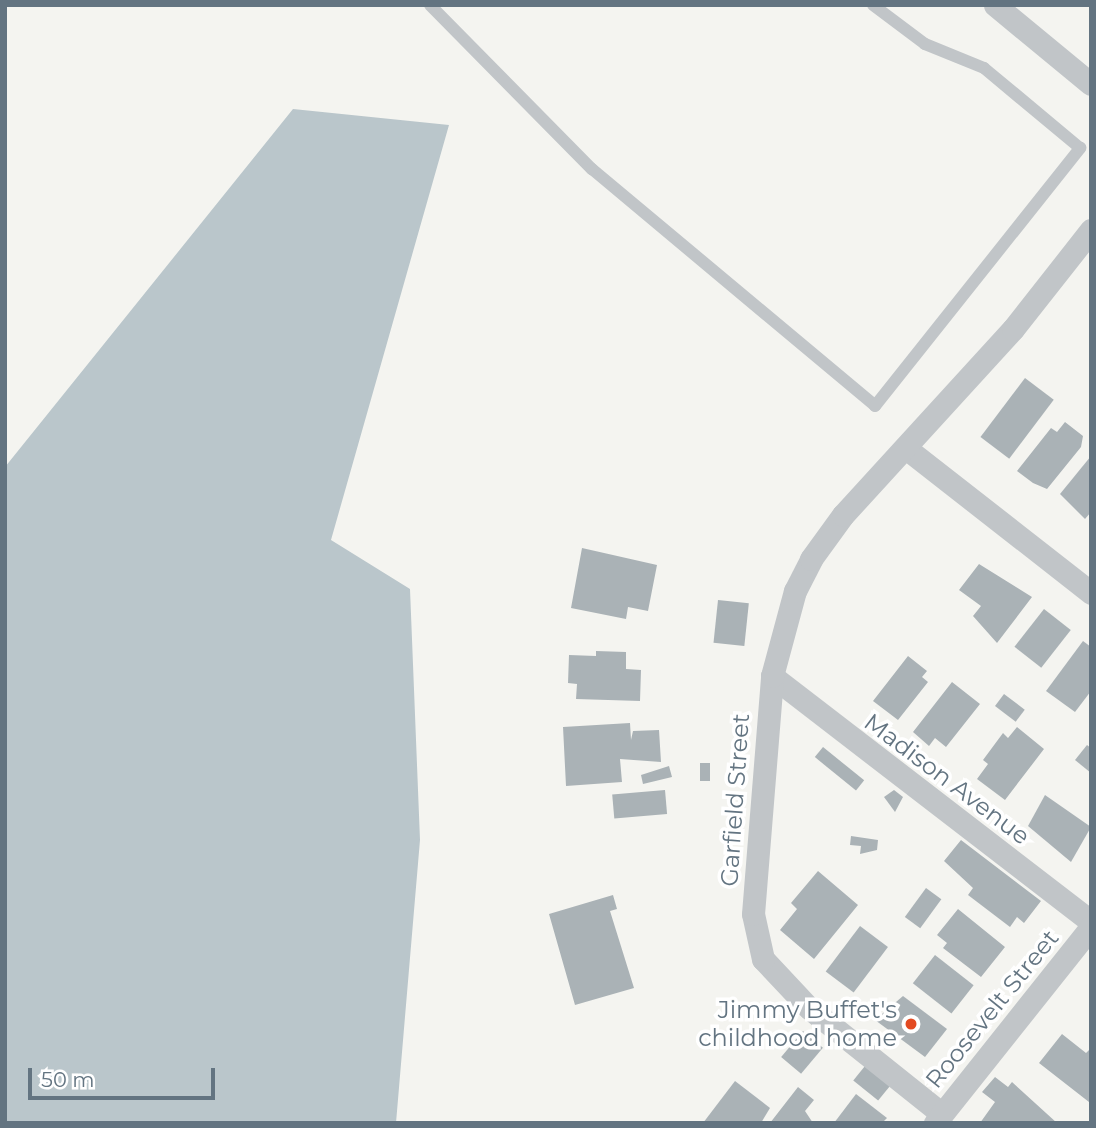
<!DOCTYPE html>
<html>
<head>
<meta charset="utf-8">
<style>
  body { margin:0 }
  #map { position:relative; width:1096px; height:1128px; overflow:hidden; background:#f4f4f0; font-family:Montserrat,sans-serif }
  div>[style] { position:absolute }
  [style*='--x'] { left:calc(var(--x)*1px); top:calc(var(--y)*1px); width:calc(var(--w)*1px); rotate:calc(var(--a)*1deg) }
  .water>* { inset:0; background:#bac6cb }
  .building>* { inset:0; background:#aab2b6; transform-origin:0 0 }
  .service>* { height:12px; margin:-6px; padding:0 6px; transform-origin:6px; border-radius:6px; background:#c1c5c8 }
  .minor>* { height:23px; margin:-11.5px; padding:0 11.5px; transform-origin:11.5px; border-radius:11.5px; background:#c1c5c8 }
  .dots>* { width:19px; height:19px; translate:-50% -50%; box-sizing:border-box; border:4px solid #fff; border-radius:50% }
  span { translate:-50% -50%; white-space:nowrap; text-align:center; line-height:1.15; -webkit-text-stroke:7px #fff; paint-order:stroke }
  .street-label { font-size:24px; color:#637481 }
  .poi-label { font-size:24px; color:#637481 }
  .right { translate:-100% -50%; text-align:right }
  .frame { position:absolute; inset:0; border:7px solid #637481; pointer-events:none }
  .scale { position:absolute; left:28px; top:1068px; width:187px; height:32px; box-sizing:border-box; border:4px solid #637481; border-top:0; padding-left:9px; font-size:21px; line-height:24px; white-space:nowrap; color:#637481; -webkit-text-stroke:5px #fff; paint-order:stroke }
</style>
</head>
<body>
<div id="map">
  <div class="water">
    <div style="clip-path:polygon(293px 109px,449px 125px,331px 540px,410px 589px,420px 840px,396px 1123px,5px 1123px,5px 467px)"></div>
  </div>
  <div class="building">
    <div style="left:1025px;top:378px;width:36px;height:74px;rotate:37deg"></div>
    <div style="clip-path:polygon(1065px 422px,1083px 436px,1081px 447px,1047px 489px,1033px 483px,1017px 471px,1051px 428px,1057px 432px)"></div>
    <div style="clip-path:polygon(1091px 456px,1091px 512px,1085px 519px,1060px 494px)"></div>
    <div style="clip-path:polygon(582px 548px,657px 565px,648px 611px,628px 607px,626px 619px,571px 608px)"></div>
    <div style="clip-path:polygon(979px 564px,1032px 597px,997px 643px,973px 616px,981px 606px,959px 590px)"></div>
    <div style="left:718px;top:600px;width:31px;height:43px;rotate:6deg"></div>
    <div style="left:1044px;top:609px;width:34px;height:48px;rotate:38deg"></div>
    <div style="clip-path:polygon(1083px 641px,1091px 647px,1091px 691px,1075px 712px,1046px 691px)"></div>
    <div style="clip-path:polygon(596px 651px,626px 652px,626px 669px,641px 670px,640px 701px,576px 699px,577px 684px,568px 683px,569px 655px,596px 656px)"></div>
    <div style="clip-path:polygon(908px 656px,927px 671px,922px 677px,928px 682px,898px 720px,873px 701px)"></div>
    <div style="clip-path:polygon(952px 682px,980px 704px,946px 747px,935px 738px,929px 746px,913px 732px)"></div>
    <div style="left:1004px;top:694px;width:26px;height:15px;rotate:37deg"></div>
    <div style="clip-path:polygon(630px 723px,631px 740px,633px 731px,659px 730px,661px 762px,620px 759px,622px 782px,566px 786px,563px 727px)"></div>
    <div style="clip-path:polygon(1017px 727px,1044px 749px,1005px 800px,977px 779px,988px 764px,983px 760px,1003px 733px,1008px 738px)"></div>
    <div style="clip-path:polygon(1087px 745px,1091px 748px,1091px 773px,1075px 760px)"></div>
    <div style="left:823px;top:747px;width:53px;height:13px;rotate:39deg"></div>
    <div style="left:700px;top:763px;width:10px;height:18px"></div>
    <div style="clip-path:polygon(669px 766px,672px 777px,643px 784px,641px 775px)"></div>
    <div style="left:665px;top:790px;width:24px;height:53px;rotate:85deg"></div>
    <div style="clip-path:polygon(894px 790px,903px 797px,895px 812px,884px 797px)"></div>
    <div style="clip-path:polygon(1045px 795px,1091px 827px,1071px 862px,1028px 826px)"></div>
    <div style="clip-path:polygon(851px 836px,878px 840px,877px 850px,860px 854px,861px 846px,850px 845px)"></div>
    <div style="clip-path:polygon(961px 840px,1041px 901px,1024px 923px,1017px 917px,1010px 927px,968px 895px,973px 888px,944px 861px)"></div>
    <div style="clip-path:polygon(818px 871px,858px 905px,814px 959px,780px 930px,797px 909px,791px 903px)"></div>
    <div style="left:926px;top:888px;width:19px;height:36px;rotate:36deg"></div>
    <div style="clip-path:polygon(613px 895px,617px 909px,610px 911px,634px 988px,575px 1005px,549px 914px)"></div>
    <div style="clip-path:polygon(958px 909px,1005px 947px,981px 977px,943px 948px,947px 943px,937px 935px)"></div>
    <div style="left:860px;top:926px;width:35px;height:57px;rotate:37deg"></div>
    <div style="left:935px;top:955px;width:49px;height:36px;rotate:38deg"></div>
    <div style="clip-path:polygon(903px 996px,947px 1029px,925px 1057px,875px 1020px)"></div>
    <div style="left:803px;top:1031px;width:26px;height:34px;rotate:40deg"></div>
    <div style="clip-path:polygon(1062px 1034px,1086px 1053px,1091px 1048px,1089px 1102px,1039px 1063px)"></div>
    <div style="left:869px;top:1061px;width:32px;height:25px;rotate:39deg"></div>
    <div style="clip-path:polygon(995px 1077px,1008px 1087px,1012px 1082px,1057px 1123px,980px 1123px,995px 1102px,982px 1092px)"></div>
    <div style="clip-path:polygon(735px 1081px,770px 1108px,761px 1123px,703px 1123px)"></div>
    <div style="clip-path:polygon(798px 1087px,814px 1100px,805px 1111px,813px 1123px,770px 1123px)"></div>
    <div style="clip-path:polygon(856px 1094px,887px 1118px,882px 1123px,834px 1123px)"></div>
  </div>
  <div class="service">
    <div style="--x:430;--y:5;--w:231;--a:45.4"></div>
    <div style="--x:592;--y:169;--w:369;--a:39.9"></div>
    <div style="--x:875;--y:406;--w:330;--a:-51.5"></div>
    <div style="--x:1080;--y:148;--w:125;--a:-140.2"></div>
    <div style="--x:984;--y:68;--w:64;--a:-157.9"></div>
    <div style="--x:925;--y:44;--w:65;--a:-143.1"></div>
  </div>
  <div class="minor">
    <div style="--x:995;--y:5;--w:124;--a:39.5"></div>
    <div style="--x:907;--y:449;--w:234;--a:38"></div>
    <div style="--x:772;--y:676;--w:403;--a:37.6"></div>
    <div style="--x:942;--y:1114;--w:170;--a:-141.4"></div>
    <div style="--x:809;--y:1008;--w:67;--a:-133.2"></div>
    <div style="--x:763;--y:959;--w:46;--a:-102.5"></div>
    <div style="--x:753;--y:914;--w:239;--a:-85.4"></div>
    <div style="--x:772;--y:676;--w:88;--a:-74.9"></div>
    <div style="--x:795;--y:591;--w:36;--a:-63"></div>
    <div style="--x:811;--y:559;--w:54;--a:-54"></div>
    <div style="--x:843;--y:515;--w:252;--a:-47.6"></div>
    <div style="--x:1013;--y:329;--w:126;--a:-51.8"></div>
    <div style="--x:935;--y:1123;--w:251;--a:-51.5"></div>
  </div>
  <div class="dots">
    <div style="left:911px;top:1024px;background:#e34a21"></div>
  </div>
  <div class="street-label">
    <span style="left:947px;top:779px;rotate:37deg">Madison Avenue</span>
    <span style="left:735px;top:800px;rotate:-86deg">Garfield Street</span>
    <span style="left:992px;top:1009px;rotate:-51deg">Roosevelt Street</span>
  </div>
  <div class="poi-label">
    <span class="right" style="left:897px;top:1024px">Jimmy Buffet's<br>childhood home</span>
  </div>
  <div class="frame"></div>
  <div class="scale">50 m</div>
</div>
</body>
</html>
